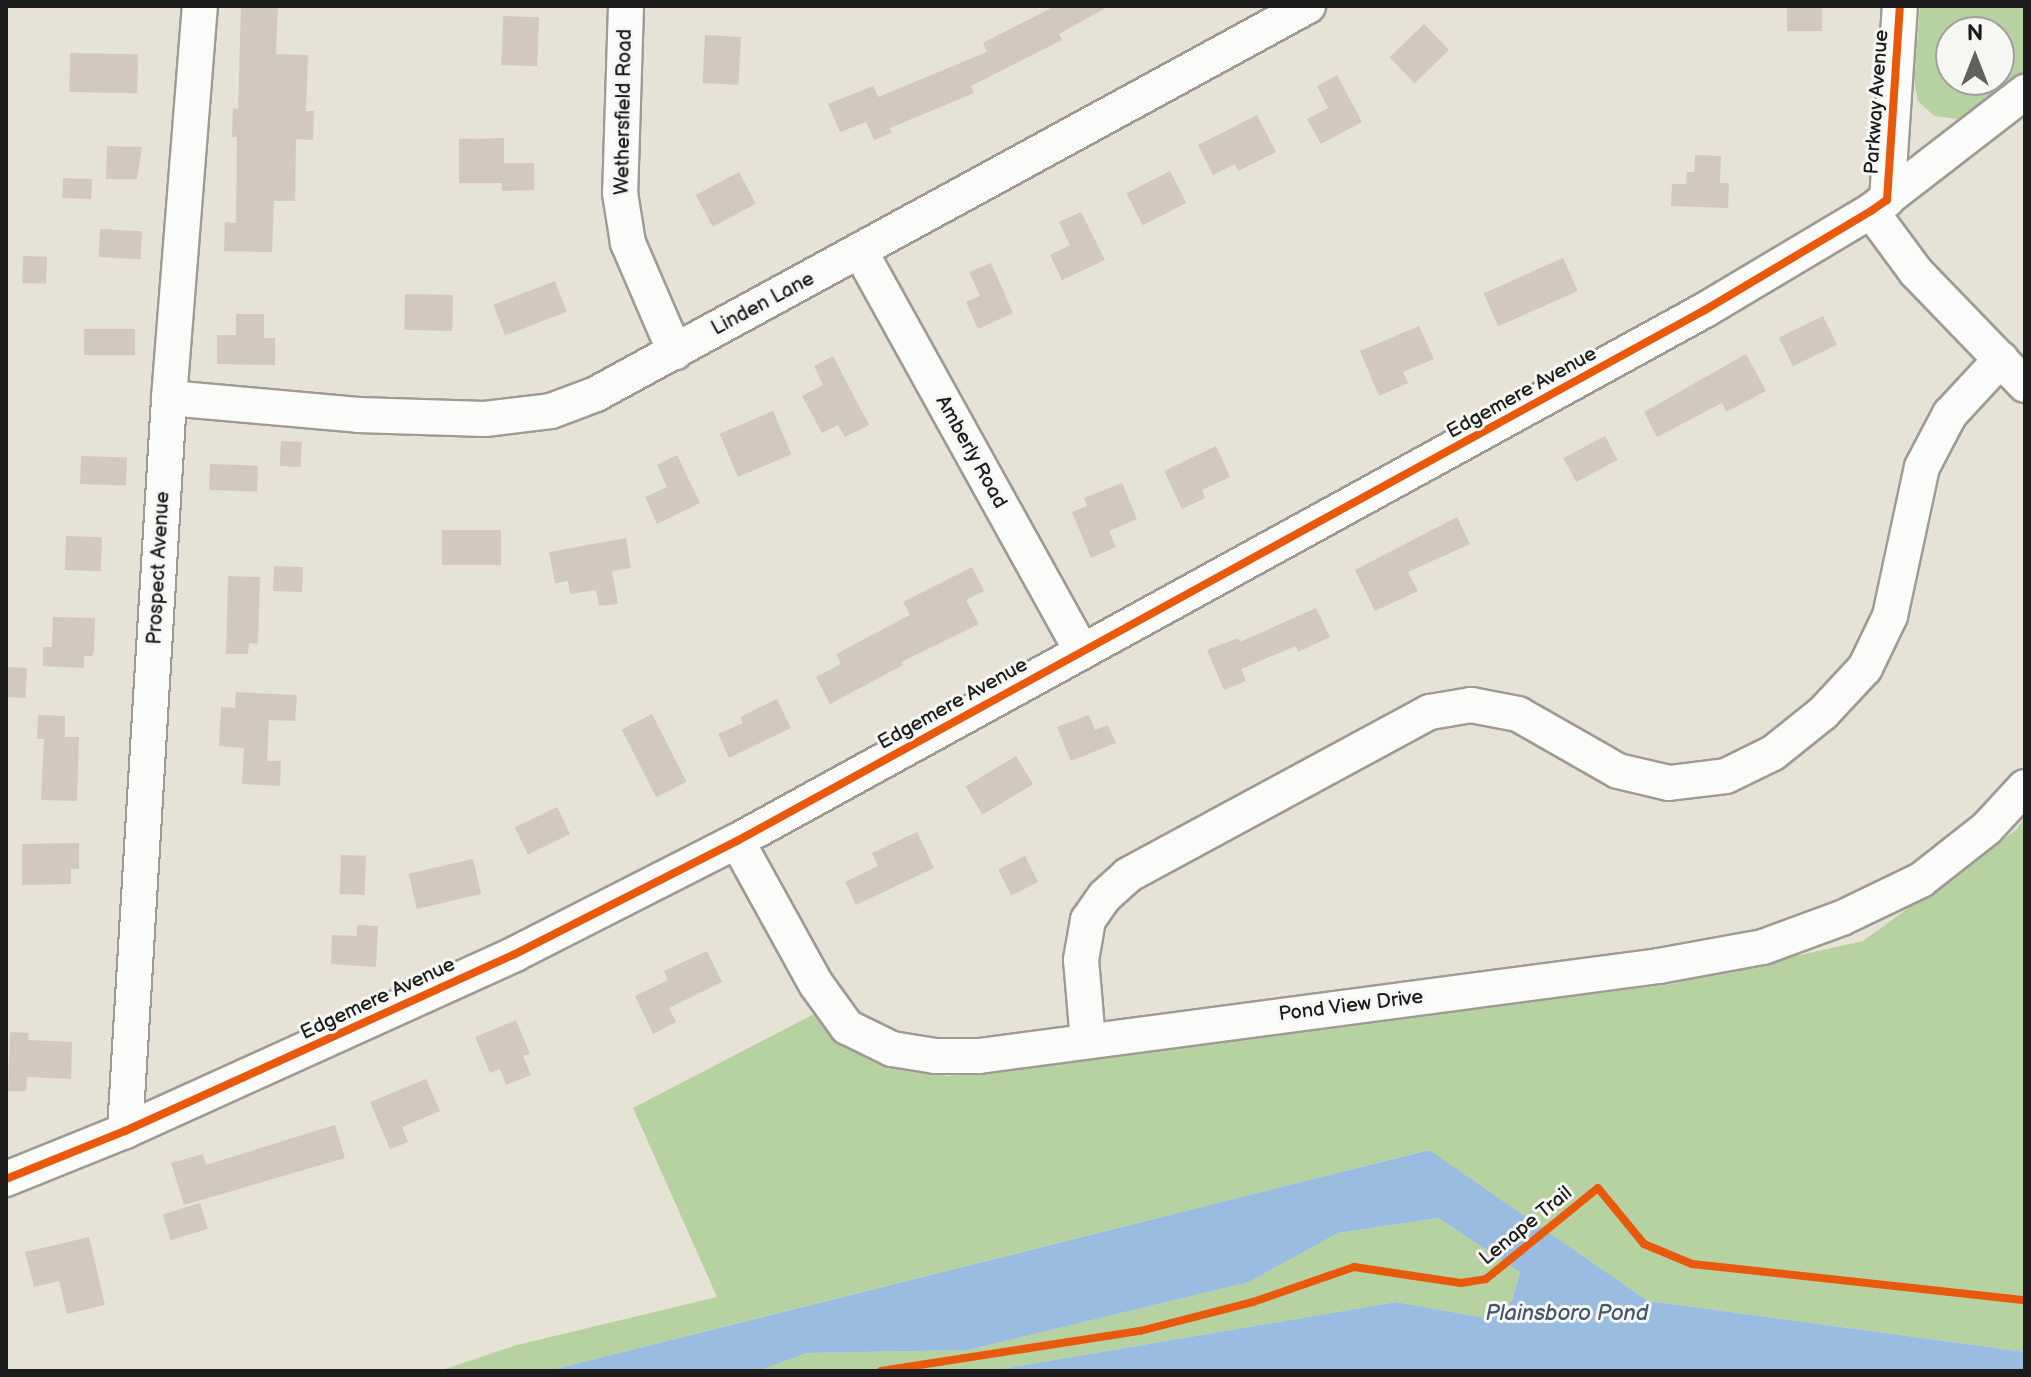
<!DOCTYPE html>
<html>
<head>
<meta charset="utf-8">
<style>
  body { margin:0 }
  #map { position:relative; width:2031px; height:1377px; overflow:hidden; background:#e6e2d5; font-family:"Balsamiq Sans",sans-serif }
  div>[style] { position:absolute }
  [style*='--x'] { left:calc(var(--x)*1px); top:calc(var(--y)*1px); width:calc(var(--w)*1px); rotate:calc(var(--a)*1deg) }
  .green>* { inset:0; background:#b7d2a1 }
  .water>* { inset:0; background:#99bce0 }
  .building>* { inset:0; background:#d3c8be; transform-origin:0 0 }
  .roads { filter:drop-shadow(2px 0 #9d9b94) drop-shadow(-2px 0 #9d9b94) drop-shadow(0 2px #9d9b94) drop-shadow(0 -2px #9d9b94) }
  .minor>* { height:34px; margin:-17px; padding:0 17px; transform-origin:17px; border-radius:17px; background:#fbfbf9 }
  .cycleway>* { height:8px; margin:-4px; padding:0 4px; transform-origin:4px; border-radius:4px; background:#e8590c }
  span { translate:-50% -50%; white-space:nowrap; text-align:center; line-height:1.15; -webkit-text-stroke:6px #f6f6f2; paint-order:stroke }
  .street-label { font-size:20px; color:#1c1c1c }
  .water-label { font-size:22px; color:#41566c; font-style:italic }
  .frame { position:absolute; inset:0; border:8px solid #1c1c1c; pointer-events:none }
  .north { position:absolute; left:1935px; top:16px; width:80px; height:80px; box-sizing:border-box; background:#f6f6f2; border:2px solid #9f9f9c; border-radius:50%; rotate:0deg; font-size:22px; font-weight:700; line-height:32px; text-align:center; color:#1c1c1c }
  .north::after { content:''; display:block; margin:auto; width:28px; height:36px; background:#63615d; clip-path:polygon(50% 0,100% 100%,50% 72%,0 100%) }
</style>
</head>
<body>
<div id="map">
  <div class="green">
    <div style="clip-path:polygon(evenodd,1920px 6px,2025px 6px,2025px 75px,1964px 120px,1934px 116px,1918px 101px,1914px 81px,1920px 6px,1951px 32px,1999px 32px,1999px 80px,1951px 80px,1951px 32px)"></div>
    <div style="clip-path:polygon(2025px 818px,2025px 1352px,1648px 1301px,1428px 1150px,547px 1371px,439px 1371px,517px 1345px,717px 1297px,633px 1108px,814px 1014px,840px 1042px,880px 1060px,948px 1076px,1671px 984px,1863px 941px,2016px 830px)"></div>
    <div style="clip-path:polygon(1438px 1218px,1520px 1272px,1512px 1301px,1489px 1319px,1396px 1302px,990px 1371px,758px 1371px,807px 1353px,968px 1350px,1249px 1282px,1338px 1233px)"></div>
  </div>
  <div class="water">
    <div style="clip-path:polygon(1429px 1150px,1648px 1301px,2025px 1352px,2025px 1371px,990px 1371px,1396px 1302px,1490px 1319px,1512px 1301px,1520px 1272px,1438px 1218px,1338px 1233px,1249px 1282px,968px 1350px,807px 1353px,758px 1371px,547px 1371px)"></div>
  </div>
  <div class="building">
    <div style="clip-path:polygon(241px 6px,278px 6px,276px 54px,308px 55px,306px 111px,314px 111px,313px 140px,296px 139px,295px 201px,274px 201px,272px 252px,224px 251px,225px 222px,236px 223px,237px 137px,232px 137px,233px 108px,238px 109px)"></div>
    <div style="clip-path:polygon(1055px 6px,1109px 6px,1059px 34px,1062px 40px,971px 86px,974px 93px,890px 128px,892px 133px,874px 140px,866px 122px,840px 132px,828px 104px,873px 86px,878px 97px,987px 52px,983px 43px)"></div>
    <div style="left:1787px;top:6px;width:35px;height:25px"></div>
    <div style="left:503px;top:16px;width:36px;height:49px;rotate:2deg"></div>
    <div style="left:1424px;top:24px;width:36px;height:48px;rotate:46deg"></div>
    <div style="left:705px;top:35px;width:36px;height:48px;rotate:3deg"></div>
    <div style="left:70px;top:53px;width:68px;height:39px;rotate:1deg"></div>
    <div style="clip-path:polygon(1337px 75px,1362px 122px,1321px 144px,1307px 119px,1328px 108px,1317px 86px)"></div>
    <div style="clip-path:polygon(1257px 115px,1276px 152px,1238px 171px,1235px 164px,1213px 175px,1198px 145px)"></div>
    <div style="clip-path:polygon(504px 138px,504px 163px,534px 163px,534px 190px,502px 191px,502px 183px,459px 183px,459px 139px)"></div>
    <div style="clip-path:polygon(107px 146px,142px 147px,137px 179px,106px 179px)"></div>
    <div style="clip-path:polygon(1695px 155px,1721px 156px,1720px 183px,1729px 183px,1728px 208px,1671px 206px,1672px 184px,1686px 184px,1687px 172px,1694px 172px)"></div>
    <div style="left:1170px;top:171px;width:36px;height:49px;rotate:63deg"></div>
    <div style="left:739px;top:172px;width:36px;height:49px;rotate:62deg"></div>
    <div style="left:63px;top:178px;width:29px;height:20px;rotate:2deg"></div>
    <div style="clip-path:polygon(1081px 212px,1105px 260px,1062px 280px,1050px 255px,1070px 245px,1059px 222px)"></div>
    <div style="left:100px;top:229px;width:42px;height:28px;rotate:3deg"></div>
    <div style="left:23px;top:256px;width:24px;height:27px;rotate:2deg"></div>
    <div style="left:1563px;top:258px;width:36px;height:87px;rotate:66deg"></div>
    <div style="clip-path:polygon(991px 263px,1013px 313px,978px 329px,966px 302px,980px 296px,969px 272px)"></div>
    <div style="left:555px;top:281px;width:33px;height:66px;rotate:69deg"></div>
    <div style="left:405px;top:294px;width:48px;height:36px;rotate:1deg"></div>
    <div style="clip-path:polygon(236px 314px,264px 314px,264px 338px,275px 338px,275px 365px,217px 364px,217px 335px,236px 335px)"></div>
    <div style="left:1823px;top:316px;width:32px;height:49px;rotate:64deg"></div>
    <div style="clip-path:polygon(1419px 326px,1434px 359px,1403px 372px,1408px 383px,1379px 396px,1360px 351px)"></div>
    <div style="left:84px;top:329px;width:51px;height:26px"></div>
    <div style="clip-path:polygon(1746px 354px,1766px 391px,1726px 412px,1722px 403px,1657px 437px,1644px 412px)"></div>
    <div style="clip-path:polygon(833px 356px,869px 425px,845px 437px,838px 425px,822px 433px,802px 396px,823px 385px,814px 366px)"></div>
    <div style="left:773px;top:411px;width:47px;height:58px;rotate:67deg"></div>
    <div style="left:1605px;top:436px;width:27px;height:47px;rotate:62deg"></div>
    <div style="left:281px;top:441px;width:21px;height:25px;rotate:3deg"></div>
    <div style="clip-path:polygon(1216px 446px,1230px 477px,1202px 490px,1205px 498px,1182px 509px,1164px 471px)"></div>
    <div style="clip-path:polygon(677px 455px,700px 503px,657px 524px,645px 497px,667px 487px,657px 465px)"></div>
    <div style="left:81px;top:456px;width:46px;height:28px;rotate:2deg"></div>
    <div style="left:210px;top:464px;width:48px;height:26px;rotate:2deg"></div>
    <div style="clip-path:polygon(1122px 483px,1137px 519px,1109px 531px,1116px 547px,1091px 558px,1072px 512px,1087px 506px,1084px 498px)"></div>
    <div style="clip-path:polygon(1457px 517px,1470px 544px,1408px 572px,1418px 591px,1375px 611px,1355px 570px)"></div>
    <div style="left:501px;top:530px;width:35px;height:59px;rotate:90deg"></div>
    <div style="left:66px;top:536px;width:36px;height:34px;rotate:2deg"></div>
    <div style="clip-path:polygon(626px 538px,631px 568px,612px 571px,618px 604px,599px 606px,596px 590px,570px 594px,568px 581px,555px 583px,549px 552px)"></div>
    <div style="left:274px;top:566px;width:29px;height:25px;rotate:2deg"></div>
    <div style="clip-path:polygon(972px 567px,984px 591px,966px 600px,979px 624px,901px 662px,903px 665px,830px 704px,816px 677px,841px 664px,836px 654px,910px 615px,903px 602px)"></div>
    <div style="clip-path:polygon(228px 576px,260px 577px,258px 644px,249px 643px,248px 654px,226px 654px)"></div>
    <div style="clip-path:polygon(1316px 608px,1330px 637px,1298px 652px,1296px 646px,1241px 669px,1246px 681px,1224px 690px,1207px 650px,1238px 638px,1240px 642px)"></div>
    <div style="clip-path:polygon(53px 617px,95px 618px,94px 652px,92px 656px,84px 656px,84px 668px,43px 666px,43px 647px,52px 647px)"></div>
    <div style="left:6px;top:667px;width:21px;height:30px;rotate:3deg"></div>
    <div style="clip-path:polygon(236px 692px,297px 695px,295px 721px,269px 720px,267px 761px,281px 761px,280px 786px,242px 784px,244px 748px,219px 746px,221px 707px,235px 708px)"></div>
    <div style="clip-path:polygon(777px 699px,791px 728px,729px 758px,718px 734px,743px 723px,740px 717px)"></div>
    <div style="left:652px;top:714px;width:76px;height:34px;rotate:63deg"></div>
    <div style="clip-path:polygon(38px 715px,65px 716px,65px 737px,79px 737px,77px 801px,41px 800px,44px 739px,37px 739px)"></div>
    <div style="clip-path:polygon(1089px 715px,1095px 730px,1108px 725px,1116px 743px,1071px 761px,1057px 727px)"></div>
    <div style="left:1016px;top:756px;width:33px;height:59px;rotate:59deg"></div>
    <div style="left:557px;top:807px;width:30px;height:47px;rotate:64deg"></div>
    <div style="clip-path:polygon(917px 832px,934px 868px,856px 905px,845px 882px,878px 866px,872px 853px)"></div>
    <div style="clip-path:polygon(79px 843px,79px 869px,71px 869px,71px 884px,22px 885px,22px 844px)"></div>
    <div style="left:341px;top:855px;width:25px;height:39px;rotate:2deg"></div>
    <div style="left:1025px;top:856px;width:29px;height:30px;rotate:63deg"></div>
    <div style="left:473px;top:859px;width:36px;height:66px;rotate:77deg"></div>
    <div style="clip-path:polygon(357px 925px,378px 926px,376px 967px,331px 964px,332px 935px,357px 936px)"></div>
    <div style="clip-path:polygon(707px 951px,722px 982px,669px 1008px,676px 1022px,653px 1034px,635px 996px,668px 980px,664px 971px)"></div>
    <div style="clip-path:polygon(516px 1020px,530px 1054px,523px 1056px,531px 1075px,506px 1085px,500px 1069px,490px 1073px,475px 1037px)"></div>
    <div style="clip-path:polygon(10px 1032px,29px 1033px,28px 1040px,72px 1042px,71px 1079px,27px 1077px,26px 1091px,8px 1091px)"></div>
    <div style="clip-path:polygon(426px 1079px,440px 1111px,402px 1127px,408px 1142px,390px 1149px,370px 1102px)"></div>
    <div style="clip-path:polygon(335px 1125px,345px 1158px,184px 1205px,171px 1163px,203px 1154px,206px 1165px)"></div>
    <div style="left:200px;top:1203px;width:27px;height:39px;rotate:73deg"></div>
    <div style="clip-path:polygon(89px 1237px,105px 1305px,67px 1314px,59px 1281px,34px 1287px,25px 1252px)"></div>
  </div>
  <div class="roads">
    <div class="minor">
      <div style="--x:626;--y:6;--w:187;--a:91.8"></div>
      <div style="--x:620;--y:193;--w:51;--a:80.9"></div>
      <div style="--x:628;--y:243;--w:119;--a:66.7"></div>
      <div style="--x:1887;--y:200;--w:194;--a:-86.2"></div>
      <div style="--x:1871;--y:211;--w:76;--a:53.6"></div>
      <div style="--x:1916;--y:272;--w:157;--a:46"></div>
      <div style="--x:860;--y:251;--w:458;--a:61"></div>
      <div style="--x:169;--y:398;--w:190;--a:5.1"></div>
      <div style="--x:358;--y:415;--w:127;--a:1.8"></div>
      <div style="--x:485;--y:419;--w:66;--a:-6.9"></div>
      <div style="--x:551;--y:411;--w:48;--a:-20.7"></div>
      <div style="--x:596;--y:394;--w:811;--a:-28.59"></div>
      <div style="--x:737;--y:841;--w:163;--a:61.1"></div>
      <div style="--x:816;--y:984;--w:53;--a:54.2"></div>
      <div style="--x:847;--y:1027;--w:50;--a:26.1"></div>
      <div style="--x:892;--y:1049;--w:44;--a:9.2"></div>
      <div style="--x:935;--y:1056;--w:44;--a:0"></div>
      <div style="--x:979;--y:1056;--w:686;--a:-7.54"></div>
      <div style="--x:1659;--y:966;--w:106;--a:-10.4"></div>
      <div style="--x:1763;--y:947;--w:84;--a:-20.2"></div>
      <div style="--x:1842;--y:918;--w:88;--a:-25.7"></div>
      <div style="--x:1921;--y:880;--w:84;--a:-38.2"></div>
      <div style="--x:1987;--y:828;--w:56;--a:-47.2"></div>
      <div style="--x:1088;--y:1041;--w:81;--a:-94.9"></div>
      <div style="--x:1081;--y:960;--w:41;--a:-80.1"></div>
      <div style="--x:1088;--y:920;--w:29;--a:-55"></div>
      <div style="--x:1105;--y:896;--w:31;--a:-42"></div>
      <div style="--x:1128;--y:875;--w:343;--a:-28.4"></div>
      <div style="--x:1430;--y:712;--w:42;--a:-9.7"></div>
      <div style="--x:1471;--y:705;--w:48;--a:10.8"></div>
      <div style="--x:1518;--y:714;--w:115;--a:29.7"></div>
      <div style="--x:1618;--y:771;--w:52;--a:13.2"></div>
      <div style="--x:1669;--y:783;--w:57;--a:-7"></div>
      <div style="--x:1726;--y:776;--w:52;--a:-26.1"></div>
      <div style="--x:1773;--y:753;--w:64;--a:-38.7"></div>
      <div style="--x:1823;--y:713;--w:62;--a:-47"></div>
      <div style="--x:1865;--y:668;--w:58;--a:-64.3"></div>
      <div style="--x:1890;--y:616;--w:152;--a:-77.9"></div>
      <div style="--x:1922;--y:467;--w:60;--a:-62.2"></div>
      <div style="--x:1950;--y:414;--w:75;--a:-47.2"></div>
      <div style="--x:125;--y:1131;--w:734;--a:-86.56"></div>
      <div style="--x:169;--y:398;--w:393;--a:-85.5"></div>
      <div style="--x:6;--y:1179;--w:128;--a:-22"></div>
      <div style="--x:125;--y:1131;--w:428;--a:-24.4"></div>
      <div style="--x:515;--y:954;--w:249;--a:-27"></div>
      <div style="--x:737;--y:841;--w:1104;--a:-28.75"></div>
      <div style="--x:1705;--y:310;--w:193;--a:-30.8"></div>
      <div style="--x:1871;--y:211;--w:195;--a:-37.7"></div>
    </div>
  </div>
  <div class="cycleway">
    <div style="--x:6;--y:1179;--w:128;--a:-22"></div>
    <div style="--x:125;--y:1131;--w:428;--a:-24.4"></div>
    <div style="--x:515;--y:954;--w:249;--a:-27"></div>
    <div style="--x:737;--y:841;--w:1104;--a:-28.75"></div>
    <div style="--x:1705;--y:310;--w:193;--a:-30.8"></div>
    <div style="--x:1871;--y:211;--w:19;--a:-35"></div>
    <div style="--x:1887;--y:200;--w:194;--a:-86.2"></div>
    <div style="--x:881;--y:1371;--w:262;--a:-8.8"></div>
    <div style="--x:1140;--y:1331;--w:117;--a:-14.4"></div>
    <div style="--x:1253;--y:1302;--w:107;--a:-19.1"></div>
    <div style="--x:1354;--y:1267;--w:108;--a:8.5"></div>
    <div style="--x:1461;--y:1283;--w:25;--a:-9"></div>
    <div style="--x:1486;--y:1279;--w:144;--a:-39.1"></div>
    <div style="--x:1598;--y:1188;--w:72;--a:50.6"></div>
    <div style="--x:1644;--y:1244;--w:52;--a:22.6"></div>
    <div style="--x:1692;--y:1264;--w:335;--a:6.2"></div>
  </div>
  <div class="street-label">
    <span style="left:1877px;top:102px;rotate:-86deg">Parkway Avenue</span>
    <span style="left:624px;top:112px;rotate:-89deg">Wethersfield Road</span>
    <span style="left:763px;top:304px;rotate:-28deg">Linden Lane</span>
    <span style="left:1522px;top:393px;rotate:-29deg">Edgemere Avenue</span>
    <span style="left:971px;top:452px;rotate:61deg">Amberly Road</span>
    <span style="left:159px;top:568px;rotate:-87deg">Prospect Avenue</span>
    <span style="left:953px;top:704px;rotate:-29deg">Edgemere Avenue</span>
    <span style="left:378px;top:999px;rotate:-25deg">Edgemere Avenue</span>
    <span style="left:1351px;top:1006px;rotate:-7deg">Pond View Drive</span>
    <span style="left:1526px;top:1226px;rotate:-39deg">Lenape Trail</span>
  </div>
  <div class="water-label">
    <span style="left:1567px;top:1314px">Plainsboro Pond</span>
  </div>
  <div class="frame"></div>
  <div class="north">N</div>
</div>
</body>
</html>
